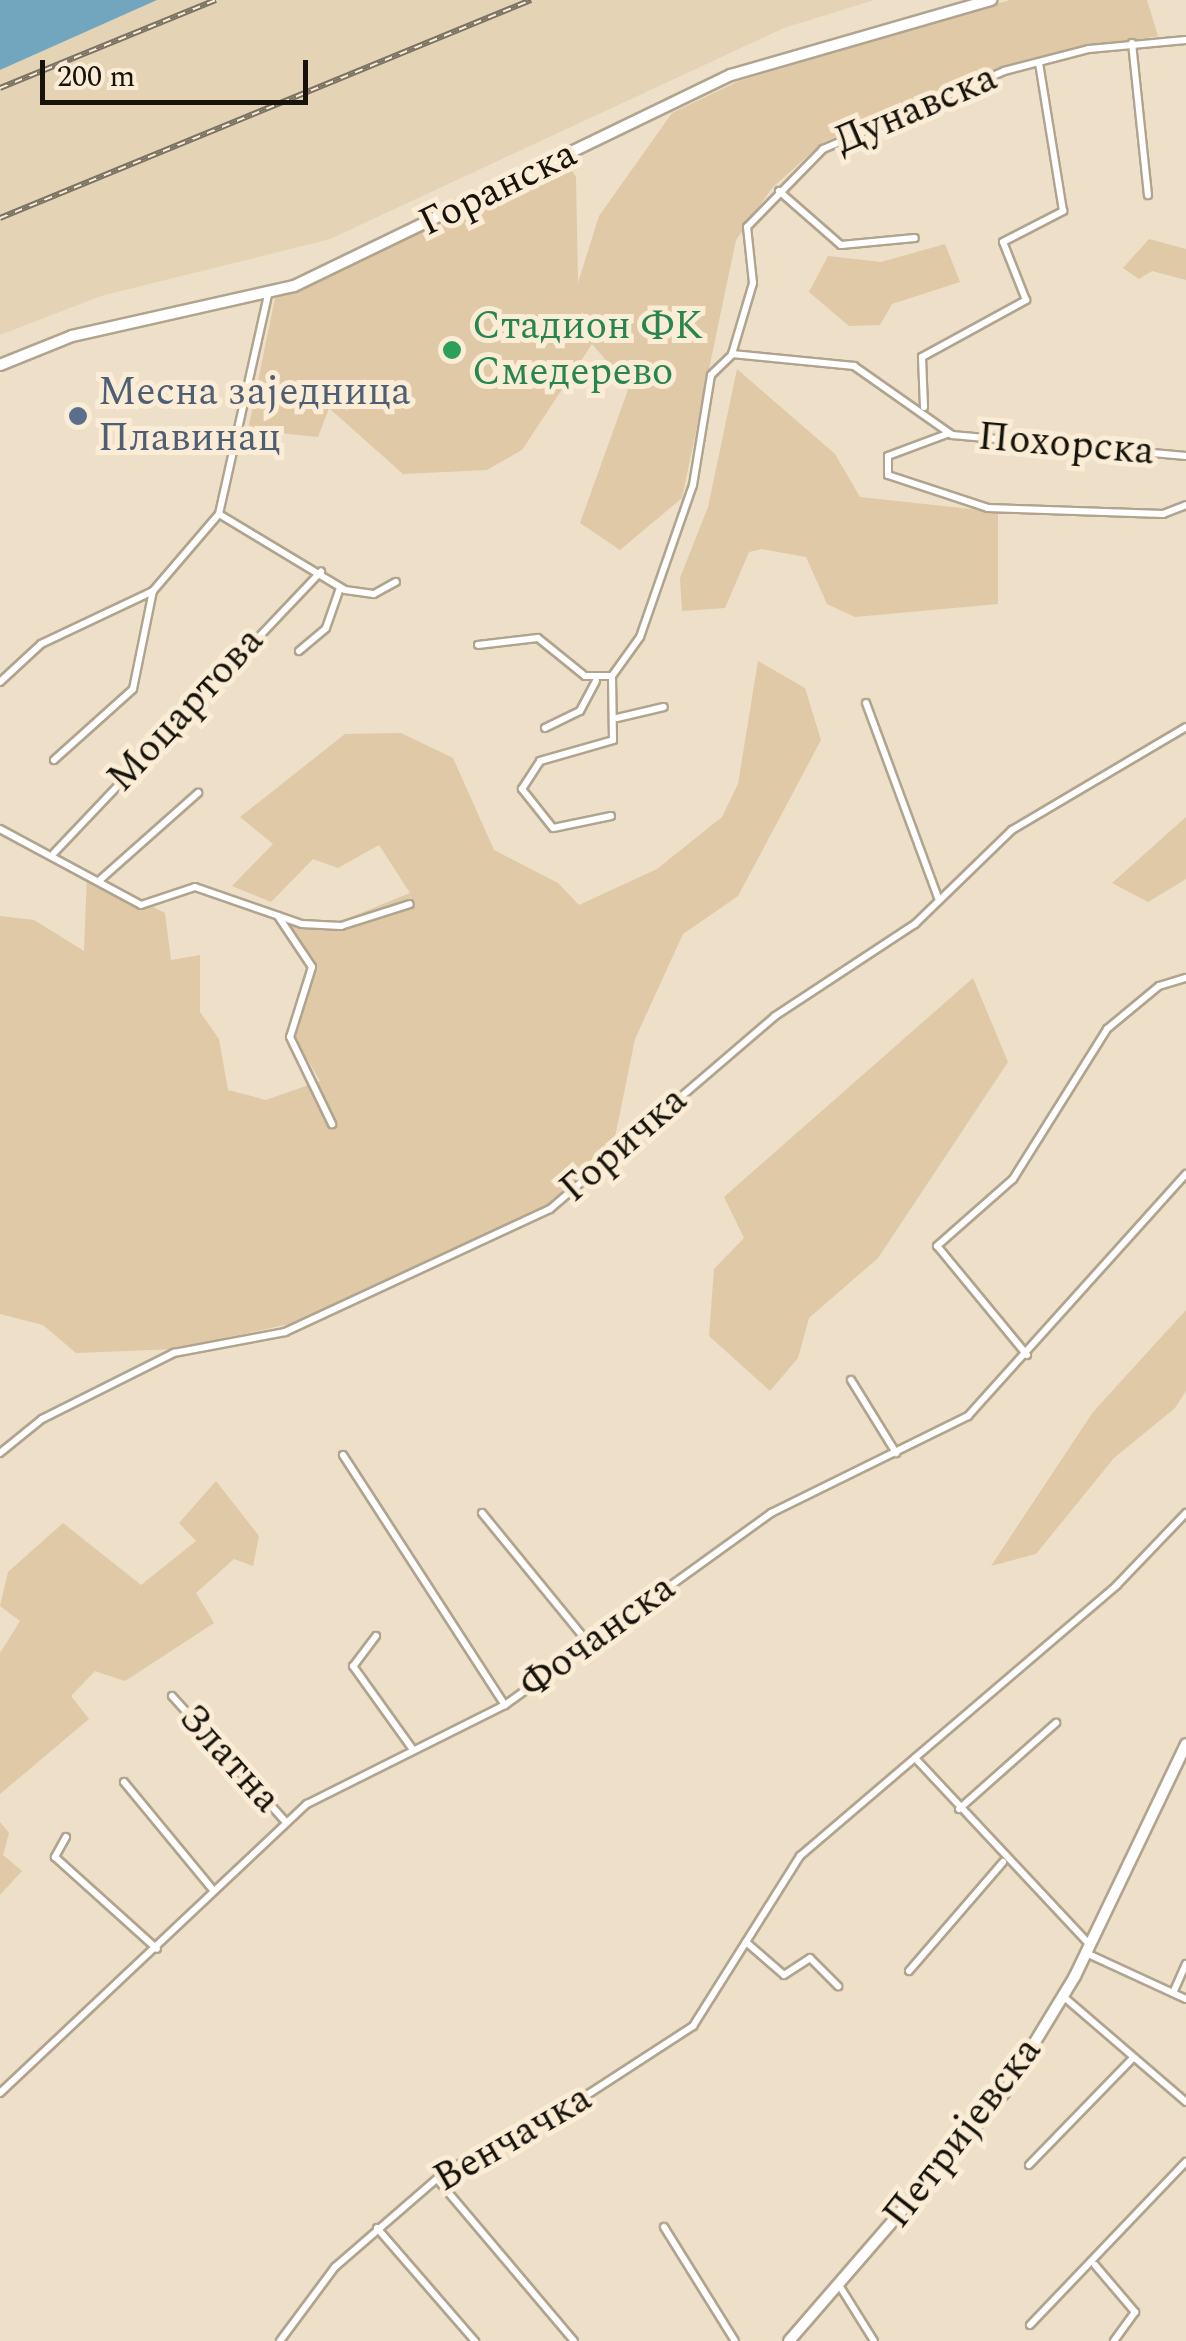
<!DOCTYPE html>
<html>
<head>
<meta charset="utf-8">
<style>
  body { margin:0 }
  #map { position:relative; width:1186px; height:2341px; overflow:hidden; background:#eddfc8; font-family:Spectral,serif }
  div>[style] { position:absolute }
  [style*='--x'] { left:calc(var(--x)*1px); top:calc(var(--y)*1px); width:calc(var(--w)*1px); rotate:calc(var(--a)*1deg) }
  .built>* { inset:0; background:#e5d3b6 }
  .green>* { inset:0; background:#dfc9a7 }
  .water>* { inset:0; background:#72a6be }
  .roads { filter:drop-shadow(2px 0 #b1a48e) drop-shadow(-2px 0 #b1a48e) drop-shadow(0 2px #b1a48e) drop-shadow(0 -2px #b1a48e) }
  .minor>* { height:6px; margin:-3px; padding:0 3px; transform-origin:3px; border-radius:3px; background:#fff }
  .secondary>* { height:10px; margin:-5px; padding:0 5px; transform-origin:5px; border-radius:5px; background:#fff }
  .rail>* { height:6px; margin-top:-3px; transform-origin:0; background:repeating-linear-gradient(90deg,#faecd5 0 8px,#7a7263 0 16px); box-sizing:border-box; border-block:2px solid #7a7263 }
  .dots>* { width:28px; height:28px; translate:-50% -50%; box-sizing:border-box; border:5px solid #faecd5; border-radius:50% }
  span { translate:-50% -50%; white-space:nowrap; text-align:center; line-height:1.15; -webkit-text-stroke:10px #faecd5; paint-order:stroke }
  .street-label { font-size:40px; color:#17130b }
  .leisure-label { font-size:40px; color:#27864d }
  .left { translate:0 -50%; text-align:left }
  .service-label { font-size:40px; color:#4e5e75 }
  .scale { position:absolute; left:40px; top:60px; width:268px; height:45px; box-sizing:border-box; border:5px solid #17130b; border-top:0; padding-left:12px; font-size:30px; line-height:35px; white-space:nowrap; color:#17130b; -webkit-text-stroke:8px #faecd5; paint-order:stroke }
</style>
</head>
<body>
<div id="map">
  <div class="built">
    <div style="clip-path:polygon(157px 0,874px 0,784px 28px,330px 239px,101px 296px,0 335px,0 70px)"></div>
  </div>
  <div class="green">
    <div style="clip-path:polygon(1010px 0,1147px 0,1158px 36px,1052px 54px,940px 90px,822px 143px,772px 188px,736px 240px,682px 498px,620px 550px,580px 523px,629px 387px,592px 344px,522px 450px,487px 470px,403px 474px,329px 408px,318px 437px,248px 430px,275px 298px,567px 163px,576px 177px,578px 283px,599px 216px,672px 113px,739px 81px)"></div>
    <div style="clip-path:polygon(1149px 239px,1186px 249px,1186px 280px,1152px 271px,1139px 279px,1123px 268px)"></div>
    <div style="clip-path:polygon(945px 244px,960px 282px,892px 304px,880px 325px,849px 326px,809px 292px,828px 256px,881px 262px)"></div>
    <div style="clip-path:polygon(737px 369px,835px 454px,860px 497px,998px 512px,998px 604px,855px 617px,827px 604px,806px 557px,762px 549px,749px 552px,725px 608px,682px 611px,680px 578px,708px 507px)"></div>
    <div style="clip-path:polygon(758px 661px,805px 688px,821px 740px,738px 896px,683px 934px,635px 1039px,613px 1147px,545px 1206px,303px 1321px,176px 1349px,76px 1353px,43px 1325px,0 1314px,0 916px,34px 920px,84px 951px,87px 875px,165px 913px,171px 960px,200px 955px,200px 1012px,219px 1039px,228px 1090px,266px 1100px,320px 1081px,293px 1035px,316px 968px,289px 923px,341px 921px,410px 893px,379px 845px,338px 868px,313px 859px,271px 902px,232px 886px,273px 844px,240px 817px,345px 734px,401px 733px,453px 758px,494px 850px,558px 883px,579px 905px,657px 869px,722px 817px,738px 784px)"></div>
    <div style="clip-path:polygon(1186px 817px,1186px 879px,1148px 902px,1112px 883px)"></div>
    <div style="clip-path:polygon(973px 978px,1008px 1062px,878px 1258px,809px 1318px,798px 1358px,770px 1391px,709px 1336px,714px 1269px,744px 1238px,724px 1197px)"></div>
    <div style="clip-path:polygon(1186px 1310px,1186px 1391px,1175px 1408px,1114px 1458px,1036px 1554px,991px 1566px,1093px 1412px)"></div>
    <div style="clip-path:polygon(216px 1481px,259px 1536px,253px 1566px,234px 1559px,196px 1593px,214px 1623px,125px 1681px,95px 1671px,71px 1696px,89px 1719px,0 1794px,0 1653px,20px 1621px,0 1606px,8px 1572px,63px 1523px,141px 1585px,196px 1541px,179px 1523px)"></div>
    <div style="clip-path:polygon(0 1822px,9px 1833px,3px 1855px,22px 1871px,0 1895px)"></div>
  </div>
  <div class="water">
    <div style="clip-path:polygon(0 0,157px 0,0 70px)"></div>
  </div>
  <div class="roads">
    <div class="minor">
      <div style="--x:1132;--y:43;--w:153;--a:84"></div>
      <div style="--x:779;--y:191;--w:82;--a:41.1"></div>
      <div style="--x:841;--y:245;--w:74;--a:-5.4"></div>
      <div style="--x:732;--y:354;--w:74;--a:-73.5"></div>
      <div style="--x:753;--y:283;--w:56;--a:-96.1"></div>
      <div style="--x:747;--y:227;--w:109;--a:-45.7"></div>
      <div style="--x:823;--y:149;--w:197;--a:-23.3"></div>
      <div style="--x:1004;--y:71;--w:88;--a:-14.5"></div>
      <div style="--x:1089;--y:49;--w:97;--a:-5.3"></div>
      <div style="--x:732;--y:354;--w:123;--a:5.6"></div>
      <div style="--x:854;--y:366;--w:120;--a:35.1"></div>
      <div style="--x:952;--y:435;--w:235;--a:5.1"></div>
      <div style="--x:924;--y:407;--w:50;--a:-92.3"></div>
      <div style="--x:922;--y:357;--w:119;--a:-28.7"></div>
      <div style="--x:1026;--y:300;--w:62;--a:-111.6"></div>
      <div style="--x:1003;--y:242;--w:68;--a:-27.3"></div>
      <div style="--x:1063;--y:211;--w:151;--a:-99.2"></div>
      <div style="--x:947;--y:434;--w:63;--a:159.6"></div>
      <div style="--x:888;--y:456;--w:19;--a:90"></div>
      <div style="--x:888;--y:475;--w:105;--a:18.3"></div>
      <div style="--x:988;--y:508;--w:175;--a:2"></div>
      <div style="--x:1163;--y:514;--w:25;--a:-21"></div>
      <div style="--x:219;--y:514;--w:147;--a:31.1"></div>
      <div style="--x:345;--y:590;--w:29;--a:8"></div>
      <div style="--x:374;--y:594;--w:25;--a:-29"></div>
      <div style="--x:478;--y:645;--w:60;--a:-6.7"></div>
      <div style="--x:538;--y:638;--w:60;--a:39"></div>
      <div style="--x:585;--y:676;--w:27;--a:0"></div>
      <div style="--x:612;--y:676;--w:48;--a:-54.3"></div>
      <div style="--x:640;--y:637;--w:161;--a:-70.8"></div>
      <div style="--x:693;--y:485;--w:111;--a:-80.7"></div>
      <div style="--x:711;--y:375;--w:29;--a:-44"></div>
      <div style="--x:299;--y:651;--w:35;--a:-40"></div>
      <div style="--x:326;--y:628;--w:42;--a:-70.7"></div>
      <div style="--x:0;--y:682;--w:56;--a:-42.8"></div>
      <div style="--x:41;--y:644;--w:124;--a:-25.3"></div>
      <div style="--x:153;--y:591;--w:101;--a:-49.4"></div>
      <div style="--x:219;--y:514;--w:225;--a:-77.4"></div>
      <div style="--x:866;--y:703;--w:210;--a:69.7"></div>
      <div style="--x:617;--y:718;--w:48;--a:-13.2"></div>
      <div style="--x:545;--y:728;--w:39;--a:-26"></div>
      <div style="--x:580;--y:711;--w:34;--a:-62"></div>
      <div style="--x:54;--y:760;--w:106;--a:-41.9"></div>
      <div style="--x:133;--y:689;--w:100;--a:-78.5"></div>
      <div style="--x:611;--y:816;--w:59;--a:168.3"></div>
      <div style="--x:553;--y:828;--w:50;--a:-128.5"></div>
      <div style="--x:522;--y:789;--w:33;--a:-57"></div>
      <div style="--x:540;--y:761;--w:76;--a:-16"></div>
      <div style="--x:613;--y:740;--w:64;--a:-90.9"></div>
      <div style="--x:0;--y:829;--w:160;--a:28.3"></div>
      <div style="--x:141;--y:905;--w:57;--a:-18.4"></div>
      <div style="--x:195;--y:887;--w:113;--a:19.1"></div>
      <div style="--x:302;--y:924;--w:39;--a:3"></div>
      <div style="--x:341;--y:926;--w:72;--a:-17.7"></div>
      <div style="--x:54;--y:853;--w:388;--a:-46.5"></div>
      <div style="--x:101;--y:879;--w:130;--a:-41.6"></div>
      <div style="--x:278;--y:916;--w:61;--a:56.3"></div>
      <div style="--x:312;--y:967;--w:73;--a:107.4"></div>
      <div style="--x:290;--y:1037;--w:97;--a:64.2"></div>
      <div style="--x:1027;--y:1355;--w:141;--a:-129.5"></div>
      <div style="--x:937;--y:1246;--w:101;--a:-41.4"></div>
      <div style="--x:1013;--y:1179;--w:177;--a:-57.9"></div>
      <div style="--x:1107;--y:1029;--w:67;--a:-39.6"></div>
      <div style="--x:1159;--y:986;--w:28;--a:-17"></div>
      <div style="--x:851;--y:1380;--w:86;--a:58.3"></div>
      <div style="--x:0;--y:1453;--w:54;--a:-39"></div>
      <div style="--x:42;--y:1419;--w:148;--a:-26.6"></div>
      <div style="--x:174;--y:1353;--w:113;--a:-10.7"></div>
      <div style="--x:285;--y:1332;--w:292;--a:-24.9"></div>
      <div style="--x:550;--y:1209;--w:296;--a:-40.6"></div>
      <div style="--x:775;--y:1016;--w:168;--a:-33.3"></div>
      <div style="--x:915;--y:924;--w:135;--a:-44.1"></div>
      <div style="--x:1012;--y:830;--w:202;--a:-30.6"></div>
      <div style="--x:343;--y:1455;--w:298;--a:57.1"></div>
      <div style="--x:482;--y:1513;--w:171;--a:50.7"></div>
      <div style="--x:376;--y:1636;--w:38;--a:127"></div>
      <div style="--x:353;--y:1666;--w:100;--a:54.4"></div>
      <div style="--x:172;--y:1696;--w:170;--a:47.9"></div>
      <div style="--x:915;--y:1758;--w:256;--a:46.9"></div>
      <div style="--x:124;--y:1782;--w:140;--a:50.5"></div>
      <div style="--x:959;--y:1809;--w:130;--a:-41.6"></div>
      <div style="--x:66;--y:1837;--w:23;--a:119"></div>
      <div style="--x:55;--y:1857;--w:137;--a:42"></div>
      <div style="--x:746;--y:1942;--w:50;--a:41"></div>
      <div style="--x:784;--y:1975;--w:31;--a:-33"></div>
      <div style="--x:810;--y:1958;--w:40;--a:45"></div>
      <div style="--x:1086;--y:1953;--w:110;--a:24.7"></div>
      <div style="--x:909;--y:1971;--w:144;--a:-49.2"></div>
      <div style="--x:1173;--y:1993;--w:32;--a:-66"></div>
      <div style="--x:1064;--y:1997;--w:161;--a:40.7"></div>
      <div style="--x:0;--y:2093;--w:422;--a:-43.3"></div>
      <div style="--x:307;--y:1804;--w:221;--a:-26.6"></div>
      <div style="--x:505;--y:1705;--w:328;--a:-35.8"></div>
      <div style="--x:771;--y:1513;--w:220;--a:-26.2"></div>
      <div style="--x:968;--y:1416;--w:326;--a:-48"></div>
      <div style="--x:1029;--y:2165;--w:149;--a:-45.8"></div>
      <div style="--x:437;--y:2179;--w:212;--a:49.8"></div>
      <div style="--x:664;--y:2227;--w:134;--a:58.1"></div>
      <div style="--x:377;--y:2228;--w:150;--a:49.1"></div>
      <div style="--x:1095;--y:2265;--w:62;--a:49.6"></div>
      <div style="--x:1135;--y:2312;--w:36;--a:126"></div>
      <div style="--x:839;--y:2285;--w:66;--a:58"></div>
      <div style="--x:1030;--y:2325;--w:226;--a:-46.3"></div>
      <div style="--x:280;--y:2341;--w:92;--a:-53.4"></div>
      <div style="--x:335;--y:2267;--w:147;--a:-40.9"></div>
      <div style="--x:446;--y:2171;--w:140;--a:-27.7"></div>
      <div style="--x:570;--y:2106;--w:147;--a:-33"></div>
      <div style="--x:693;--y:2026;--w:201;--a:-57.8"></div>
      <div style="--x:800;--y:1856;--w:417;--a:-40.5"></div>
      <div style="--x:1117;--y:1585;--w:100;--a:-46.2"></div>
    </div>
    <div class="secondary">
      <div style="--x:0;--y:365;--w:78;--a:-21.9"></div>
      <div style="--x:72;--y:336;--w:228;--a:-12.7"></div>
      <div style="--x:294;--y:286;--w:485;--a:-25.8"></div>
      <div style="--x:731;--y:75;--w:271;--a:-16.1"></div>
      <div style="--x:789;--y:2341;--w:328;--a:-49.1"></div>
      <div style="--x:1004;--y:2093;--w:137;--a:-58.7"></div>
      <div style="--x:1075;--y:1976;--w:257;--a:-64.4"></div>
    </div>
  </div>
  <div class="rail">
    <div style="--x:0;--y:88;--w:233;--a:-22.2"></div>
    <div style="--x:0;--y:218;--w:574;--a:-22.32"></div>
  </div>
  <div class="dots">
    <div style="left:452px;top:350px;background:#2e9e5b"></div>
    <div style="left:78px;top:416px;background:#5c6f8a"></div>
  </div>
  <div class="street-label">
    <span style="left:916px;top:110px;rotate:-23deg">Дунавска</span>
    <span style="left:498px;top:189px;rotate:-26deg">Горанска</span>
    <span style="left:1066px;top:445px;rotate:5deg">Похорска</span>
    <span style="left:186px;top:710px;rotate:-47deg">Моцартова</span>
    <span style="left:624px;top:1145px;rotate:-41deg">Горичка</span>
    <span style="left:598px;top:1637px;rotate:-36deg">Фочанска</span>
    <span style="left:229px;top:1759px;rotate:48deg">Златна</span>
    <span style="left:963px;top:2133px;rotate:-52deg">Петријевска</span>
    <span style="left:513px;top:2139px;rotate:-30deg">Венчачка</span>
  </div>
  <div class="leisure-label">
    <span class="left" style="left:472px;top:350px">Стадион ФК<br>Смедерево</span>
  </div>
  <div class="service-label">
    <span class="left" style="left:98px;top:416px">Месна заједница<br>Плавинац</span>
  </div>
  <div class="scale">200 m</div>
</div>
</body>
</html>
